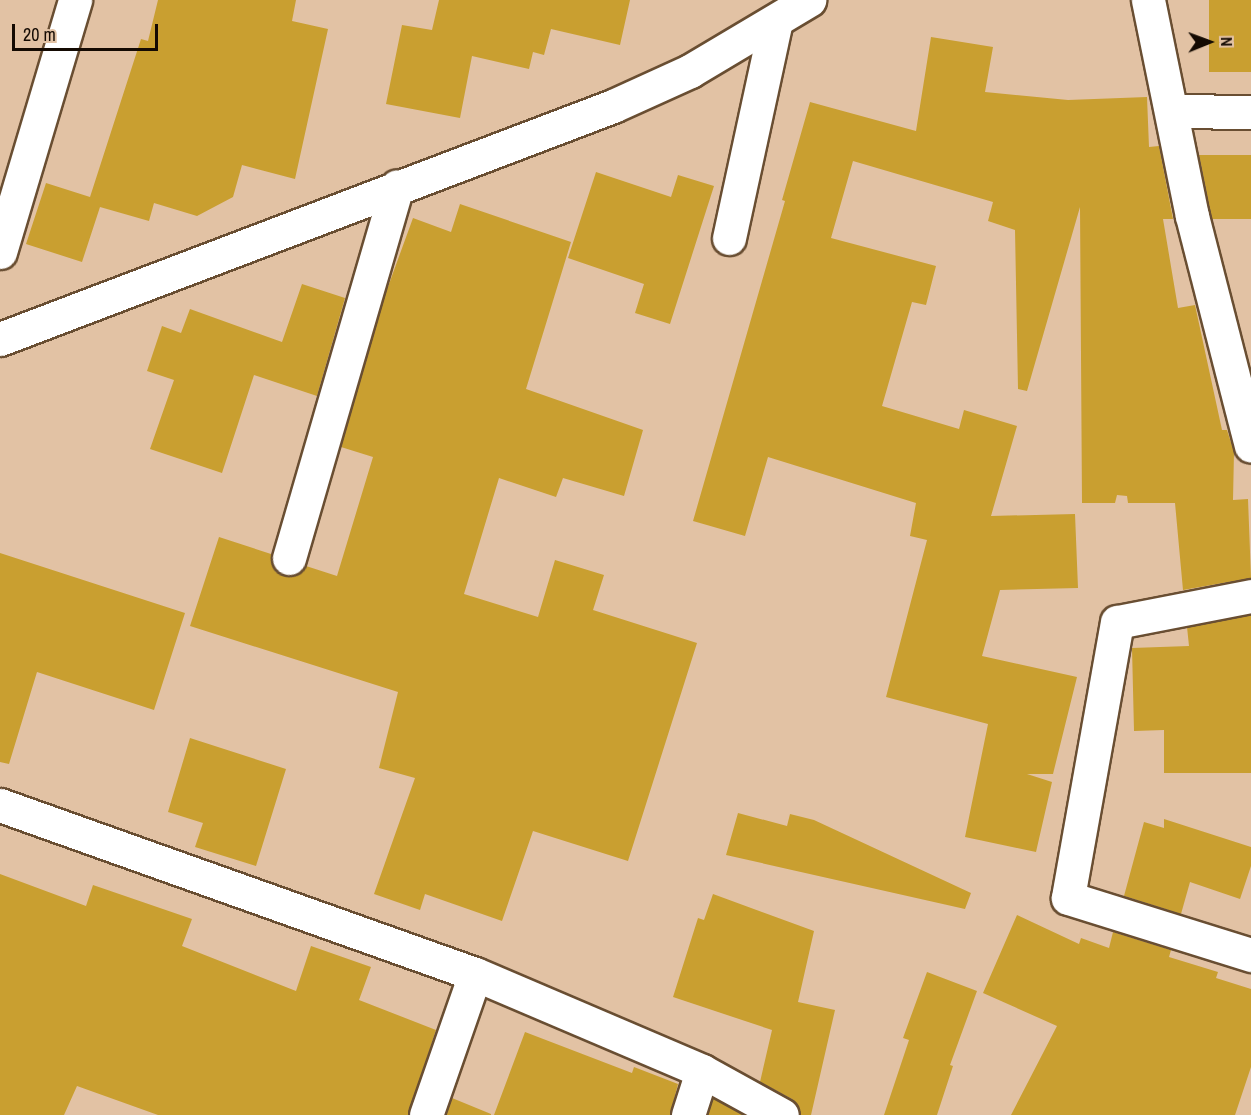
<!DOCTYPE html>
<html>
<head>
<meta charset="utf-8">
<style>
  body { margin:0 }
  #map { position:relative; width:1251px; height:1115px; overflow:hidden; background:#e2c2a4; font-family:"Archivo Narrow",sans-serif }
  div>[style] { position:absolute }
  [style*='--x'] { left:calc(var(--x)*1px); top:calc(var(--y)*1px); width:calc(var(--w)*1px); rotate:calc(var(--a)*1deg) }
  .building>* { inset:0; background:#c99f30; transform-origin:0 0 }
  .roads { filter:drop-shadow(2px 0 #694e32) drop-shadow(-2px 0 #694e32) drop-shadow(0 2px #694e32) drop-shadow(0 -2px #694e32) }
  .minor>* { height:33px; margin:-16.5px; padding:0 16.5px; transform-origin:16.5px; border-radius:16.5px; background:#fff }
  span { translate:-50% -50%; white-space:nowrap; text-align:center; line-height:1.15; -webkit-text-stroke:5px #e2c2a4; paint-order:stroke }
  .north { position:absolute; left:1179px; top:12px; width:60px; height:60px; -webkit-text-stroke:4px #e2c2a4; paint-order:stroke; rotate:89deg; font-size:16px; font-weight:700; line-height:24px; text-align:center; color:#140a02 }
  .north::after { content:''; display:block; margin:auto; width:21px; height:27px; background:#140a02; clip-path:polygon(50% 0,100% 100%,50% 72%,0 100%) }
  .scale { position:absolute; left:12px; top:24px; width:146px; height:27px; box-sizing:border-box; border:3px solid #140a02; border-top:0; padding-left:8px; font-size:18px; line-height:21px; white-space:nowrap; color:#140a02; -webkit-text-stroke:4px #e2c2a4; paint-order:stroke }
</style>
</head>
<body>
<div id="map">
  <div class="building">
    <div style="clip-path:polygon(158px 0,296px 0,292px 21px,328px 29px,295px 179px,242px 165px,233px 197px,197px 216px,154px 203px,149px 221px,100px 207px,82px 262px,26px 244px,46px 183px,90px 197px,141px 39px,148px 41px)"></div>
    <div style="clip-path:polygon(439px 0,630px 0,620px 45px,551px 29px,544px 55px,533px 52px,529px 69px,472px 56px,460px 118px,386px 104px,402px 25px,432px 30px)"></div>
    <div style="left:1209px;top:0;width:42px;height:72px"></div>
    <div style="clip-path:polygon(931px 37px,993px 47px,985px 92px,1068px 100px,1147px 97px,1149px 147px,1159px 146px,1173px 219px,1163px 219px,1178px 308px,1195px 305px,1222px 430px,1227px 430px,1234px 452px,1233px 500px,1248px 499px,1251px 578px,1183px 590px,1175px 503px,1128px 503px,1127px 496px,1117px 495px,1115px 503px,1082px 503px,1080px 207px,1027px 391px,1018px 389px,1015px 230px,988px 221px,993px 202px,853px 161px,831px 238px,936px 266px,926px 305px,912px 302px,882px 406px,959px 429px,964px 410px,1017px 426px,991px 516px,1075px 514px,1078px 588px,1000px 590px,982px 656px,1077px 677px,1053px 774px,1027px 774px,1052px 782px,1036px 852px,965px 837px,988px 724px,886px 697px,927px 540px,910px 536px,916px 503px,768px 457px,745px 536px,693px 521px,785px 201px,782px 200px,810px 102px,916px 131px)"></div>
    <div style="clip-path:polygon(1199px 155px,1251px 155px,1251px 219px,1212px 219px)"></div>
    <div style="clip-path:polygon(596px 172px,671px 197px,678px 175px,714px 186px,670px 324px,635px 313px,644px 284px,568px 258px)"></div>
    <div style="clip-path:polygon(460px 204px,571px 242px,526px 389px,643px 430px,624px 496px,563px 478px,556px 497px,499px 478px,464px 594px,538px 617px,555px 560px,604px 575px,593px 610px,697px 643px,628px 861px,533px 831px,502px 921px,425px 894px,420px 910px,374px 894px,415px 778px,379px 768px,398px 692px,190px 626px,219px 537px,271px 554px,275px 571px,283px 576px,294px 576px,306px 566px,337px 576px,373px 457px,341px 447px,385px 295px,413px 218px,451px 232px)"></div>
    <div style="clip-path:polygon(302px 284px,345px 298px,317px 396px,254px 375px,222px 473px,150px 449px,174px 380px,147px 371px,162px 326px,181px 333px,190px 309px,282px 342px)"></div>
    <div style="clip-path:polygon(0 553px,185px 613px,154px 710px,37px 672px,9px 764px,0 762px)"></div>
    <div style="clip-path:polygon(1251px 615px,1251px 773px,1164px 773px,1164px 730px,1134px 731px,1132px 648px,1189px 646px,1187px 627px)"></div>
    <div style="clip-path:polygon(190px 738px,286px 769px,256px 866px,195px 847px,203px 823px,168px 812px)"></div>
    <div style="clip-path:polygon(738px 813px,787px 826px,790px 814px,814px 820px,971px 893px,965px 909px,726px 855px)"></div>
    <div style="clip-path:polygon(1164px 819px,1251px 847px,1251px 866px,1240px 899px,1190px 882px,1181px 914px,1124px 896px,1144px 822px,1164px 828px)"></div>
    <div style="clip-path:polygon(0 874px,86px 906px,93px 885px,192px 919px,182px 946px,296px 991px,311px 946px,371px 967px,359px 1000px,436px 1030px,408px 1115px,158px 1115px,77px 1086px,64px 1115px,0 1115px)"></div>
    <div style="clip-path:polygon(713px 894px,814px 931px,798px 1002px,835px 1010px,811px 1115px,801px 1115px,792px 1099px,760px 1082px,772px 1030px,673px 997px,698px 918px,704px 920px)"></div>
    <div style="clip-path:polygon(1017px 915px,1079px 944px,1081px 938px,1109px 948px,1113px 932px,1171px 950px,1169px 957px,1218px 972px,1216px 978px,1251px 989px,1251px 1067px,1235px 1115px,1011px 1115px,1057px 1026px,983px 993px)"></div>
    <div style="clip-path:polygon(927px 972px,977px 991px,950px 1065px,953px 1066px,937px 1115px,884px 1115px,909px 1040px,903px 1038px)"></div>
    <div style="clip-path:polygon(525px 1032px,632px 1073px,634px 1067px,678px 1084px,670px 1115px,494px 1115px)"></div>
    <div style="clip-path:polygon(452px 1098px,491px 1114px,491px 1115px,446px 1115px)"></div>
    <div style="clip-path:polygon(713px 1098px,743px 1115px,708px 1115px)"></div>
  </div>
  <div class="roads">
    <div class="minor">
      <div style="--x:1148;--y:0;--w:220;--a:78.5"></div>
      <div style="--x:1192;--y:216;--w:237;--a:75.6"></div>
      <div style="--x:1172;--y:111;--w:79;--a:0.7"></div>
      <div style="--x:729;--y:238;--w:222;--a:-77.8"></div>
      <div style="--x:0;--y:252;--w:263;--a:-73.4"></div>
      <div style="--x:0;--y:339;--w:656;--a:-20.81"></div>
      <div style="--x:613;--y:106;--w:85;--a:-24.4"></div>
      <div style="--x:690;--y:71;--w:139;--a:-30.8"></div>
      <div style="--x:289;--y:558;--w:387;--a:-73.8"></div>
      <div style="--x:1251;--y:596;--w:136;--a:169"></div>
      <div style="--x:1117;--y:622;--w:280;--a:100.1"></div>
      <div style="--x:1068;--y:898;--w:192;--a:17.3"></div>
      <div style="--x:0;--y:805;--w:504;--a:19.59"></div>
      <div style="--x:475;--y:974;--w:247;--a:23.1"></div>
      <div style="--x:702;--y:1071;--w:91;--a:28.8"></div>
      <div style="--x:426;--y:1115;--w:149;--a:-70.8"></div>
      <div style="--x:688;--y:1115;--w:46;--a:-72.3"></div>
    </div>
  </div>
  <div class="north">N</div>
  <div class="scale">20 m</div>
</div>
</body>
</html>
